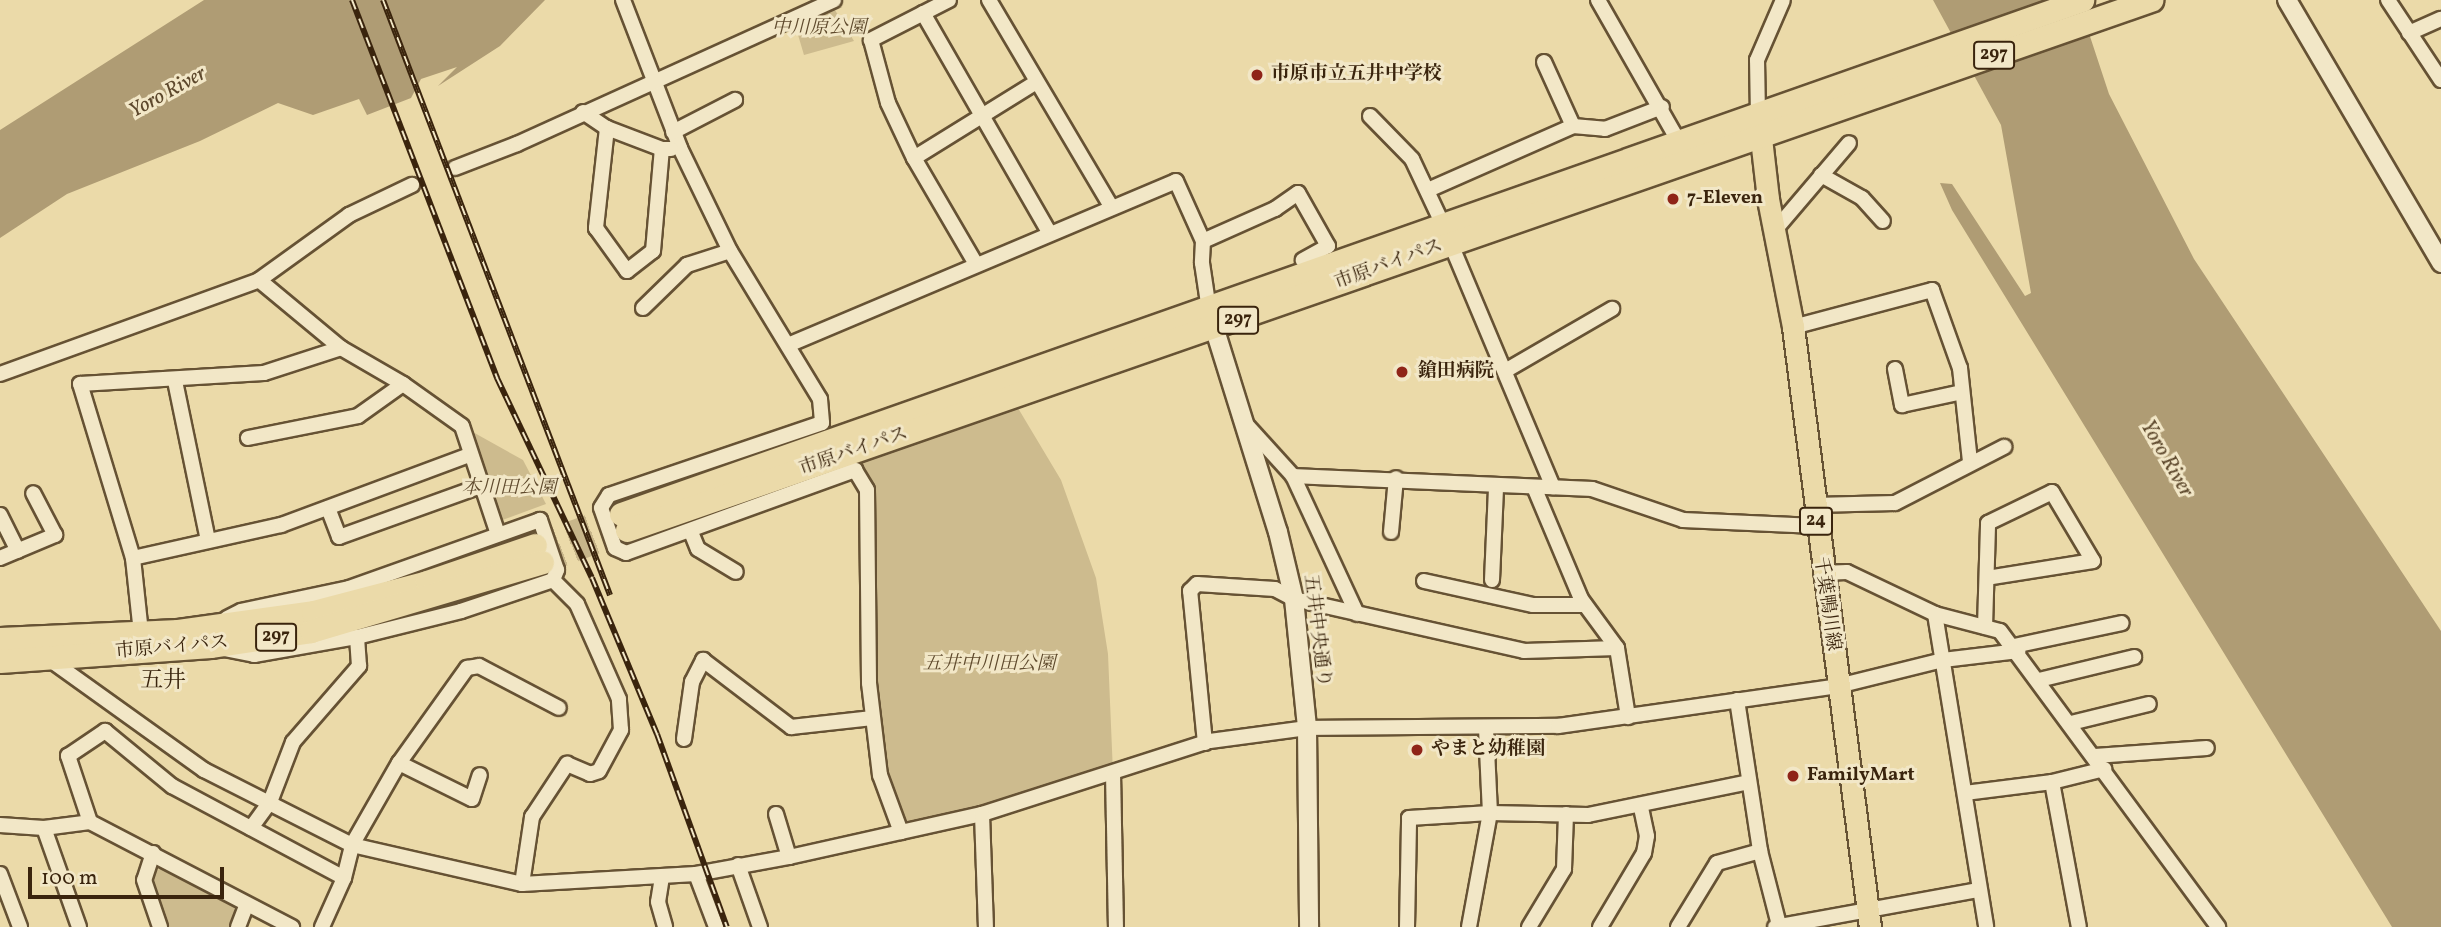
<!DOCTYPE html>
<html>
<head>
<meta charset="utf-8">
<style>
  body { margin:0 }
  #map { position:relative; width:2441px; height:927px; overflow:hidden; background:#ebdaa9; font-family:Vollkorn,"Noto Serif JP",serif }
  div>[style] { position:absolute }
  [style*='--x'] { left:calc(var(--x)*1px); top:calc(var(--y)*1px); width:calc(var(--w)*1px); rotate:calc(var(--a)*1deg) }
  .green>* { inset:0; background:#cdbb8e }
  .water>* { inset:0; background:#af9c74 }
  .trunk-tunnel>* { height:23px; margin-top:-11.5px; transform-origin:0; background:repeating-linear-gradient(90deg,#c8b68a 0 23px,transparent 0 34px) }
  .roads { filter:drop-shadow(2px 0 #665234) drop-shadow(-2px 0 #665234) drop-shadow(0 2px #665234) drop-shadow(0 -2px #665234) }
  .minor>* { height:14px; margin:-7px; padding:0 7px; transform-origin:7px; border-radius:7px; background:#f2e7c7 }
  .tertiary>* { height:18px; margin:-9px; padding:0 9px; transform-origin:9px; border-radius:9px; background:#f2e7c7 }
  .primary>* { height:21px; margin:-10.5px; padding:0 10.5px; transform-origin:10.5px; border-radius:10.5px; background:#ebdaa9 }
  .trunk>* { height:23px; margin:-11.5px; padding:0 11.5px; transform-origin:11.5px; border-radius:11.5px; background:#ebdaa9 }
  .rail>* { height:6px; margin-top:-3px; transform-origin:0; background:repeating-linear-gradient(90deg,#f2e7c7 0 10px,#3a240d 0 20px); box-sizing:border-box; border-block:2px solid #3a240d }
  .dots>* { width:19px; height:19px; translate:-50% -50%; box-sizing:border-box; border:4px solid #f2e7c7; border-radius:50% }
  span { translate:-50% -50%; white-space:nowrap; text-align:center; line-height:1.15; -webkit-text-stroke:6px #f2e7c7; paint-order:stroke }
  .shield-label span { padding:2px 5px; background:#f2e7c7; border:2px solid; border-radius:5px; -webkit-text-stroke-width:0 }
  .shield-label { font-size:18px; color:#3a240d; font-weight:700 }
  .park-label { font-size:19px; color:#5f4a2d; font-style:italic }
  .poi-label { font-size:19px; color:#3a240d; font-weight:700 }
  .left { translate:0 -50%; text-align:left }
  .street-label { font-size:19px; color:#3a240d }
  .water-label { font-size:21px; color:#5d482c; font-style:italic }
  .quarter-label { font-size:23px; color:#3a240d }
  .scale { position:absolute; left:28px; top:867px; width:196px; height:32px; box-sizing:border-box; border:4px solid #3a240d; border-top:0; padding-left:9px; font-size:21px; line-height:24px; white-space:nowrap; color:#3a240d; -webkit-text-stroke:5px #f2e7c7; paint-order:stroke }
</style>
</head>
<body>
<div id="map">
  <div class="green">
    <div style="clip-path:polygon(830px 2px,854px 41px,804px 55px,793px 18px)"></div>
    <div style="clip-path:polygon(1012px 398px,1061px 480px,1096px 578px,1108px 654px,1113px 773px,901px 832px,880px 775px,867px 490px,855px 470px,852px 453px)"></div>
    <div style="clip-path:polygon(462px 426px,523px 460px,546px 504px,494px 523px)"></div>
    <div style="clip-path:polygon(166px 868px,235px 904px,233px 927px,166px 927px,153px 882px,155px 870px)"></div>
  </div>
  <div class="water">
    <div style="clip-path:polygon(204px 0,545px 0,500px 46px,438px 86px,457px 67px,421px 79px,411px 98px,367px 115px,359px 99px,313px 115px,278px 103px,200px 141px,67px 194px,0 238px,0 130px)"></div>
    <div style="clip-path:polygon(1933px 0,2078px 0,2109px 94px,2194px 259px,2441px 631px,2441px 927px,2392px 927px,1952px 210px,1940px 183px,1952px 184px,2025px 296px,2031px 293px,2001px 125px)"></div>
  </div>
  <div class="trunk-tunnel">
    <div style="--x:535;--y:545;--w:91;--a:-19.8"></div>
    <div style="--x:542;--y:562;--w:91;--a:-20.6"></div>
  </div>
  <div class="roads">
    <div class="minor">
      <div style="--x:623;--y:0;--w:159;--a:68.9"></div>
      <div style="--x:680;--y:148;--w:114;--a:64.1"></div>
      <div style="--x:730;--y:251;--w:173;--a:58.7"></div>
      <div style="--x:820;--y:399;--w:24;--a:85"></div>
      <div style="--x:822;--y:423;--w:225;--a:161.3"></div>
      <div style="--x:609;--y:495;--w:15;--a:122"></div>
      <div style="--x:601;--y:508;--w:42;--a:70.7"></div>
      <div style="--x:615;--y:548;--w:12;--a:24"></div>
      <div style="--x:626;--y:553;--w:244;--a:-19.9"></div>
      <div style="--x:855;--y:470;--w:23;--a:59"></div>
      <div style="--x:867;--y:490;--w:193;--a:89.4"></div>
      <div style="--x:869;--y:683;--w:93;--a:83.2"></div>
      <div style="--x:880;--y:775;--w:61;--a:69.8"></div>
      <div style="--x:949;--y:0;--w:88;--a:152.9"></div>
      <div style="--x:871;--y:40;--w:65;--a:74.9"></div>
      <div style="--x:888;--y:103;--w:61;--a:64.7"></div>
      <div style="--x:914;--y:158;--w:123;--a:59.7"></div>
      <div style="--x:989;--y:0;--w:239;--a:59.4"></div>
      <div style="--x:1598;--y:0;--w:166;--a:60.3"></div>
      <div style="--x:2388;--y:0;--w:96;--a:56.5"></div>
      <div style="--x:923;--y:13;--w:253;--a:60.1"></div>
      <div style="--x:2409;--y:33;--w:35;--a:-24"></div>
      <div style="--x:1544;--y:62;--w:70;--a:65.6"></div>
      <div style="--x:583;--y:112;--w:29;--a:34"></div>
      <div style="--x:607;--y:128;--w:59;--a:20.9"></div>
      <div style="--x:662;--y:149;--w:9;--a:0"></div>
      <div style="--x:1370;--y:116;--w:60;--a:45.7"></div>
      <div style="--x:1412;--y:159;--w:75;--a:64.8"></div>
      <div style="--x:1758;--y:116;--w:56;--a:-91"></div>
      <div style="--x:1757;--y:60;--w:65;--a:-66.6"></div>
      <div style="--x:607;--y:128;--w:101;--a:96.3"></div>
      <div style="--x:596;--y:228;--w:53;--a:54.2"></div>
      <div style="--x:627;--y:271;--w:33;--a:-38"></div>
      <div style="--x:653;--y:251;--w:102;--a:-85"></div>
      <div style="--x:673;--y:132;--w:70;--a:-27.3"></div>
      <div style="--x:914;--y:158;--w:142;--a:-31.8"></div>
      <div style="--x:455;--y:168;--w:66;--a:-21.2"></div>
      <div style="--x:517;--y:144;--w:348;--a:-24.4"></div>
      <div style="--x:1821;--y:175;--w:47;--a:29.3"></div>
      <div style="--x:1862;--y:198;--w:31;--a:48"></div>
      <div style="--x:1428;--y:190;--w:158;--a:-23.8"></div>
      <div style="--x:1573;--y:126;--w:32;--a:5"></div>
      <div style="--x:1605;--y:129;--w:61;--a:-21.1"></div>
      <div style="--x:1775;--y:230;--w:114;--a:-49.6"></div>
      <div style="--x:1203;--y:241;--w:79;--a:-24"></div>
      <div style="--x:1275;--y:209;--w:28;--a:-35"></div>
      <div style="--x:1298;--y:193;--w:61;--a:60.5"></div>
      <div style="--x:1328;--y:246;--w:29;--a:151"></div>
      <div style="--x:1450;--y:242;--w:266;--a:67.2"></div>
      <div style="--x:259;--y:280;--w:107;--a:39.7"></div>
      <div style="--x:341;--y:348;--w:72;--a:30.1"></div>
      <div style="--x:403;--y:384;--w:72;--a:35.4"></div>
      <div style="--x:462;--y:426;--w:114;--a:71.6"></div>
      <div style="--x:643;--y:308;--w:62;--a:-44.3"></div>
      <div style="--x:687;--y:265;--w:45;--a:-18"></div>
      <div style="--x:1793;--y:327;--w:144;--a:-14.9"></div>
      <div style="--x:1932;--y:290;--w:83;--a:70.3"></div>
      <div style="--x:1960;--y:368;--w:95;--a:83.9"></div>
      <div style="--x:788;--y:345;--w:421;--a:-22.9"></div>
      <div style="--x:1176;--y:181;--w:66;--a:65.8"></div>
      <div style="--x:1203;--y:241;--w:22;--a:93"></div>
      <div style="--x:1202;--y:263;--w:48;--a:81.5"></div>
      <div style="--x:1895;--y:369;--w:37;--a:79"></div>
      <div style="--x:1902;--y:405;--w:61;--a:-12.2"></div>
      <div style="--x:1505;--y:371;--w:124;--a:-30.1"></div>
      <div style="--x:0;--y:374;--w:276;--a:-19.9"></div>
      <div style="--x:259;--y:280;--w:111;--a:-35.8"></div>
      <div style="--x:349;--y:215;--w:70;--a:-25.5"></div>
      <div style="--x:175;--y:381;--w:163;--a:78.3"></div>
      <div style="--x:1243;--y:421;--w:74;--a:47.7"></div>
      <div style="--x:1293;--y:476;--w:152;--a:65.1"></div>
      <div style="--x:248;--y:438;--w:112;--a:-11.3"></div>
      <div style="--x:358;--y:416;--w:55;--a:-35.4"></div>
      <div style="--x:1293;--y:476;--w:299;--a:2.5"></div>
      <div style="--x:1592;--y:489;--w:96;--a:18.8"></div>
      <div style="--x:1683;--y:520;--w:133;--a:2.6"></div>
      <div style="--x:1534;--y:487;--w:121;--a:67.2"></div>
      <div style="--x:1581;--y:599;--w:61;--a:53.7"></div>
      <div style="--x:1617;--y:648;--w:70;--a:80.9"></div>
      <div style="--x:1814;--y:505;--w:81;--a:-1.4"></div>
      <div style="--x:1895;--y:503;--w:123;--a:-27.2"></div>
      <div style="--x:328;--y:508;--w:31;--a:69"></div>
      <div style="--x:339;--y:537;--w:151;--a:-19.8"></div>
      <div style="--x:0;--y:515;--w:40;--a:63.4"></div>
      <div style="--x:691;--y:532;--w:18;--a:68"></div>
      <div style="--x:698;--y:549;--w:44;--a:31.2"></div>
      <div style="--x:1391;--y:532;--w:54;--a:-84.7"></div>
      <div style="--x:0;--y:558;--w:60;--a:-22.7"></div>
      <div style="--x:55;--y:535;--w:47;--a:-117.6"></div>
      <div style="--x:133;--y:558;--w:152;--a:-12.6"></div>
      <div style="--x:281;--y:525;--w:201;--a:-20.4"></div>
      <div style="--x:1821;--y:573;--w:26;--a:-2"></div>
      <div style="--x:1847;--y:572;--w:98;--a:25.5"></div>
      <div style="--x:1935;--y:614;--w:67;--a:14.7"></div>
      <div style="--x:2000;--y:631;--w:368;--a:53.6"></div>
      <div style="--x:1492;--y:580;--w:93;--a:-87.5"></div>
      <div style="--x:1424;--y:581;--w:112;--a:12.4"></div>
      <div style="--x:1533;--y:605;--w:52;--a:0"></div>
      <div style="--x:1935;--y:614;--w:317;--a:80.7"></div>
      <div style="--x:1985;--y:627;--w:104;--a:-88.3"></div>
      <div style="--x:1988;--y:523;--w:71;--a:-25.8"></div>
      <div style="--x:2052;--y:492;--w:80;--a:59.3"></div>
      <div style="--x:2093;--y:561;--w:107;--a:170.9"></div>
      <div style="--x:141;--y:633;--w:75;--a:-96.1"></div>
      <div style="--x:133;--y:558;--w:182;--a:-106.9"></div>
      <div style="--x:80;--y:384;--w:184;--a:-3.4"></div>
      <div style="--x:264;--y:373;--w:81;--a:-18"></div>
      <div style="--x:2014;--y:646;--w:110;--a:-12"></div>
      <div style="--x:224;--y:649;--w:31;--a:11"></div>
      <div style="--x:254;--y:655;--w:105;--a:-9.9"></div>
      <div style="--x:357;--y:637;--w:107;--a:-14"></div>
      <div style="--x:461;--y:611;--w:97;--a:-18.6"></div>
      <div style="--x:553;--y:580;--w:11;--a:-68"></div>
      <div style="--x:557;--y:570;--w:53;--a:-108.8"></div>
      <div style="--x:540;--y:520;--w:203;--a:160.4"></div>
      <div style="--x:349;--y:588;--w:110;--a:168"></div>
      <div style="--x:241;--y:611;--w:16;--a:153"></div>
      <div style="--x:49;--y:659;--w:191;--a:35.6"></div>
      <div style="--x:204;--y:770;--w:166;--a:26.9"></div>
      <div style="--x:352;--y:845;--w:174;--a:12.9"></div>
      <div style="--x:522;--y:884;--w:174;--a:-3.3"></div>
      <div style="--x:696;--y:874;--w:95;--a:-10.4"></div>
      <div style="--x:789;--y:857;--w:198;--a:-12.6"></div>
      <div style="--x:982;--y:814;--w:239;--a:-17.8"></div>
      <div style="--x:1210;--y:741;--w:98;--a:-7.6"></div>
      <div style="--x:1307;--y:728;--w:251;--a:-0.5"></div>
      <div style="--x:1558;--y:726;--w:283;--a:-8.1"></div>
      <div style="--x:1838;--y:686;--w:108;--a:-13.9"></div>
      <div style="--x:1943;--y:660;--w:76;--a:-6.8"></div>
      <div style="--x:2039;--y:680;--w:98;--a:-13.6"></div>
      <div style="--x:1737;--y:700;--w:153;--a:81.3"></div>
      <div style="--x:1760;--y:851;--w:76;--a:75.6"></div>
      <div style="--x:2071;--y:723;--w:80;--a:-13.7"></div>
      <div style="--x:684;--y:739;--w:58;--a:-82"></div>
      <div style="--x:692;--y:682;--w:25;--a:-63"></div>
      <div style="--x:703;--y:660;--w:111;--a:37.3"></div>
      <div style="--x:791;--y:727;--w:82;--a:-6.3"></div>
      <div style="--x:1205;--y:743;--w:153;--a:-95.6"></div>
      <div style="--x:1190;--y:591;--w:10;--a:-45"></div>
      <div style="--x:1197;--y:584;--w:78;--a:3.7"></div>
      <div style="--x:1275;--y:589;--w:21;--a:28"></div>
      <div style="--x:1294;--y:599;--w:236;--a:12.7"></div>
      <div style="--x:1524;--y:651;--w:93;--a:-1.8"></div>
      <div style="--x:2095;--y:756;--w:112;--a:-4.1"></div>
      <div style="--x:399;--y:763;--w:81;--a:26.3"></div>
      <div style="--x:472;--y:799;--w:25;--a:-72"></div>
      <div style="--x:1113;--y:773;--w:154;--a:88.9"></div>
      <div style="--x:2052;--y:782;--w:147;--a:79.5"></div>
      <div style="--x:1965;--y:793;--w:88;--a:-7.2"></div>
      <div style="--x:2052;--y:782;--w:54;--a:-14"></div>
      <div style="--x:776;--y:814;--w:45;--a:73.2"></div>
      <div style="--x:982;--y:814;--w:113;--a:88"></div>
      <div style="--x:90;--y:822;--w:70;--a:-108.4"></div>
      <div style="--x:68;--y:756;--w:45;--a:-34"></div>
      <div style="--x:105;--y:731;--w:87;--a:39.4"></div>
      <div style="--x:172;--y:786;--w:195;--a:28.1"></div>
      <div style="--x:344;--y:878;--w:54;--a:114.2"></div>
      <div style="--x:0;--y:825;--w:44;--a:3.9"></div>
      <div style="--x:44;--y:828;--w:46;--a:-7.4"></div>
      <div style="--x:90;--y:822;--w:228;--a:27.5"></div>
      <div style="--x:44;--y:828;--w:105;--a:70.5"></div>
      <div style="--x:251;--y:828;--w:32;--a:-54"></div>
      <div style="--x:270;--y:802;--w:64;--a:-69"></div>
      <div style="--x:293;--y:742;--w:101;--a:-49"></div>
      <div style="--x:359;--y:666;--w:29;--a:-94"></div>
      <div style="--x:153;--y:853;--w:28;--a:108"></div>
      <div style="--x:144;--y:880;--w:50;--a:71.2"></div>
      <div style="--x:738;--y:865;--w:66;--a:70.5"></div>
      <div style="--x:0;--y:874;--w:57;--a:69.3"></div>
      <div style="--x:696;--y:874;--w:57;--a:69.3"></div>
      <div style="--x:662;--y:877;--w:25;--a:99"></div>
      <div style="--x:658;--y:902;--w:26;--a:74"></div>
      <div style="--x:344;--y:878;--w:34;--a:-76"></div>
      <div style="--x:352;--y:845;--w:95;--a:-60.2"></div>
      <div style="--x:399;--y:763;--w:117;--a:-54.4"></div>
      <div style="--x:467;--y:668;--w:12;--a:-9"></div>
      <div style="--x:479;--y:666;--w:90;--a:27.7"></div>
      <div style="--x:522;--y:884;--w:68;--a:-81.5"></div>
      <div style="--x:532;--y:817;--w:64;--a:-56.6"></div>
      <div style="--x:567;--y:764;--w:25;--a:23"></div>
      <div style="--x:590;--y:774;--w:9;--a:-18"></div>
      <div style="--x:599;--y:771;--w:47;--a:-61.8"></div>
      <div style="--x:621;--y:730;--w:31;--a:-94"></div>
      <div style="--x:619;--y:699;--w:104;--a:-113.9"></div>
      <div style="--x:577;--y:604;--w:34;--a:-135"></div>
      <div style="--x:238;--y:927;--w:22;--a:-69"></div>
      <div style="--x:1407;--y:927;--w:109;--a:-88.9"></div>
      <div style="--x:1409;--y:818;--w:81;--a:-3.5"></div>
      <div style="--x:1490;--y:813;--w:98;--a:1.2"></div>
      <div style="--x:1588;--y:815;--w:164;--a:-11.6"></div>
      <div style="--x:1469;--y:927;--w:116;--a:-79.6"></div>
      <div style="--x:1490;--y:813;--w:85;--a:-92.7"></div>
      <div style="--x:1529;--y:927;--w:68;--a:-58.9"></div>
      <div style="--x:1564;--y:869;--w:55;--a:-87.9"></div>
      <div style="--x:1600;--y:927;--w:86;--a:-59.3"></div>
      <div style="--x:1644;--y:853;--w:17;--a:-80"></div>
      <div style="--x:1647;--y:836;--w:30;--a:-102"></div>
      <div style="--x:1678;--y:927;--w:75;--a:-58.6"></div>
      <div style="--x:1717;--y:863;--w:45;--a:-15.6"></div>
      <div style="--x:1775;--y:927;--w:207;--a:-10.3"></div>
    </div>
    <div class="tertiary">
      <div style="--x:2287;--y:0;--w:305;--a:59.6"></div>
      <div style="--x:1210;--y:314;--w:228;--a:72.7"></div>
      <div style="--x:1278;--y:532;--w:69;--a:76.6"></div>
      <div style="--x:1294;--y:599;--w:130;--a:84.2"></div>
      <div style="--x:1307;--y:728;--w:199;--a:89.4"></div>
    </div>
    <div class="primary">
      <div style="--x:1759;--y:121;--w:79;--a:83.4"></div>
      <div style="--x:1768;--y:199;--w:130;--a:78.9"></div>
      <div style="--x:1793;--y:327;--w:605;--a:82.69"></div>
    </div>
    <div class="trunk">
      <div style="--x:621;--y:514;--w:1549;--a:-19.38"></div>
      <div style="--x:627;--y:530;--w:1614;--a:-19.18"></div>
      <div style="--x:0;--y:639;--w:178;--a:-2.6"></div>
      <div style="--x:178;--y:631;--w:136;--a:-8"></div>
      <div style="--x:313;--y:612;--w:118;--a:-14.7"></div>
      <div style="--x:427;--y:582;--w:114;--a:-18.9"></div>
      <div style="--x:0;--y:661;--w:211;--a:-4.1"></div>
      <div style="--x:210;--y:646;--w:102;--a:-8.4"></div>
      <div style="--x:311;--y:631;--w:241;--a:-16.6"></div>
    </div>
  </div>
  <div class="rail">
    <div style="--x:352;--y:0;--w:405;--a:69"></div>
    <div style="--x:497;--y:378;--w:221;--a:64.6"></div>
    <div style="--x:592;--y:578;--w:169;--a:67.4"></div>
    <div style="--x:657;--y:734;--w:205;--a:70.1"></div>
    <div style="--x:383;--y:0;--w:637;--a:69.12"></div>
  </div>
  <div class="dots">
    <div style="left:1257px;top:75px;background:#8f2418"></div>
    <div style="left:1673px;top:199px;background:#8f2418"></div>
    <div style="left:1402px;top:372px;background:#8f2418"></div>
    <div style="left:1417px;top:750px;background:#8f2418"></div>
    <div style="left:1793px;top:776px;background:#8f2418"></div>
  </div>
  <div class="shield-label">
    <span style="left:1994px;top:55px">297</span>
    <span style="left:1238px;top:320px">297</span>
    <span style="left:1816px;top:521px">24</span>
    <span style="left:276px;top:637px">297</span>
  </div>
  <div class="park-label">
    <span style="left:819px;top:29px">中川原公園</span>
    <span style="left:509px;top:489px">本川田公園</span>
    <span style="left:989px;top:665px">五井中川田公園</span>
  </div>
  <div class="poi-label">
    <span class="left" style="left:1271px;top:75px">市原市立五井中学校</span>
    <span class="left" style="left:1687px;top:199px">7-Eleven</span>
    <span class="left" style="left:1418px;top:372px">鎗田病院</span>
    <span class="left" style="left:1431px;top:750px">やまと幼稚園</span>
    <span class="left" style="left:1807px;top:776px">FamilyMart</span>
  </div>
  <div class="street-label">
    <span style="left:1389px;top:265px;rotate:-20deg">市原バイパス</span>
    <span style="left:854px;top:452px;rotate:-19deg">市原バイパス</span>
    <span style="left:1826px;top:604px;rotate:82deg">千葉鴨川線</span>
    <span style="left:1316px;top:631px;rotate:83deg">五井中央通り</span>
    <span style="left:172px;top:648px;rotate:-5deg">市原バイパス</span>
  </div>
  <div class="water-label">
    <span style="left:168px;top:93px;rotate:-29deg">Yoro River</span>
    <span style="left:2166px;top:459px;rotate:60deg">Yoro River</span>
  </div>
  <div class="quarter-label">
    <span style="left:163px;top:681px">五井</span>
  </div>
  <div class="scale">100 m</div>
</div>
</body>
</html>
